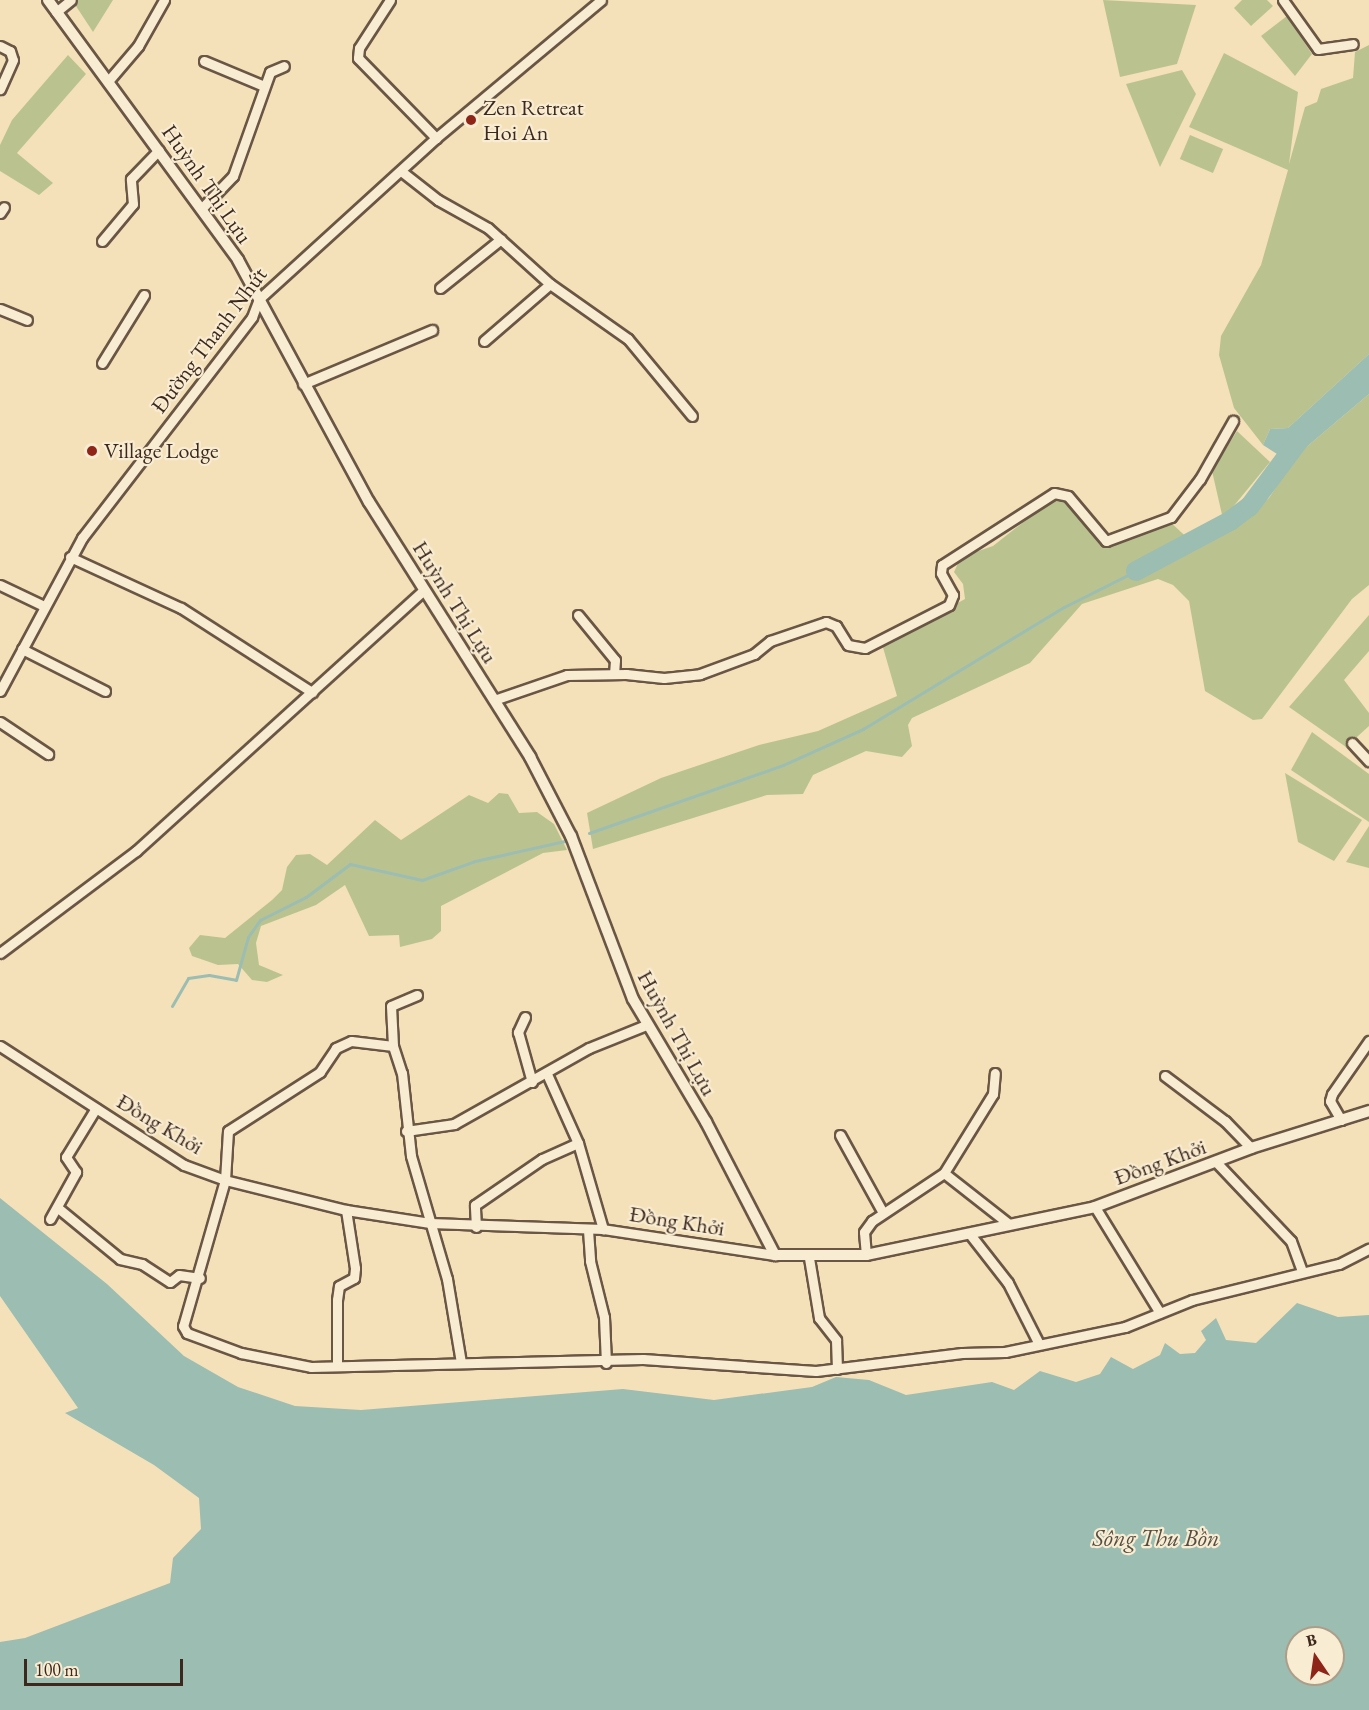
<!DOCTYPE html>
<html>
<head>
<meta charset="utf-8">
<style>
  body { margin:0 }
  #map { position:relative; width:1369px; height:1710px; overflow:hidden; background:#f4e1b9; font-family:"EB Garamond",serif }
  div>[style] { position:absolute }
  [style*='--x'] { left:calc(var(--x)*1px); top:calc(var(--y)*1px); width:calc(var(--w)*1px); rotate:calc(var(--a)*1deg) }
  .green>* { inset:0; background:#bac390; transform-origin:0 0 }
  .water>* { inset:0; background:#9cbdb1 }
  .stream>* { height:3px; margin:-1.5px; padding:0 1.5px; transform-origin:1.5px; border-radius:1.5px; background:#9cbdb1 }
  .river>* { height:20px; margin:-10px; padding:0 10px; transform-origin:10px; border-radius:10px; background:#9cbdb1 }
  .roads { filter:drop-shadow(2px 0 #6a5644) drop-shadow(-2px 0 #6a5644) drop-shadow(0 2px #6a5644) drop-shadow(0 -2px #6a5644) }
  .minor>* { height:9px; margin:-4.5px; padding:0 4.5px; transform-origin:4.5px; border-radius:4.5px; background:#f8ecd2 }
  .tertiary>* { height:10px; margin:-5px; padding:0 5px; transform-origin:5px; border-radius:5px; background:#f8ecd2 }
  .dots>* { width:16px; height:16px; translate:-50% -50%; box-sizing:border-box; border:3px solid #f8ecd2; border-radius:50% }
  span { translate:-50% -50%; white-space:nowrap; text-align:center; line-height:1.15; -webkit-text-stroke:4.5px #f8ecd2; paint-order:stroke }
  .poi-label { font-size:22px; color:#3c281d }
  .left { translate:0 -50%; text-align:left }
  .street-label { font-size:22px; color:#3c281d }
  .water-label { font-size:24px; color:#544d42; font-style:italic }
  .north { position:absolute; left:1285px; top:1626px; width:60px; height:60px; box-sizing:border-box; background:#f8ecd2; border:2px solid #ad9e8a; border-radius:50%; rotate:347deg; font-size:16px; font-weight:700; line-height:24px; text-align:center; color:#3c281d }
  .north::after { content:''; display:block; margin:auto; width:21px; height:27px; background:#8f2418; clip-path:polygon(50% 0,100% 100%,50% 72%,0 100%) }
  .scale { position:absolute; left:24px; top:1659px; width:159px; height:27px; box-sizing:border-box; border:3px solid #3c281d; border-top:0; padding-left:8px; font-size:18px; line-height:21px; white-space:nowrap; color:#3c281d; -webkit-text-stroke:4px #f8ecd2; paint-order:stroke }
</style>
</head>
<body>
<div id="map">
  <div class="green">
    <div style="clip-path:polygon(72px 0,113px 0,93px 32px)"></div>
    <div style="clip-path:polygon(1103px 0,1196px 5px,1177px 64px,1120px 77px)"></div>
    <div style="clip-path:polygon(1242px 0,1267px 0,1273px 6px,1251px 26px,1234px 8px)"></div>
    <div style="clip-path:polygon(1287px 16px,1312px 54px,1295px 76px,1261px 36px)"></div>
    <div style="clip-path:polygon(1369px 45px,1369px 354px,1288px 428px,1270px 429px,1263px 445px,1234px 408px,1219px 355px,1221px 336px,1261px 265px,1288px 170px,1189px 127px,1224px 53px,1298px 92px,1289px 164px,1305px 107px,1317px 102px,1321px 89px,1353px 78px,1355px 52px)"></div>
    <div style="clip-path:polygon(68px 55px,86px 74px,17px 153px,53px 183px,39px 195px,0 171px,0 145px,12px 120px)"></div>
    <div style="clip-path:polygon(1182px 70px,1196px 94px,1160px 167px,1126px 84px)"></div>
    <div style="left:1190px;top:135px;width:36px;height:26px;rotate:23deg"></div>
    <div style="clip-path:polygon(1369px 394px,1369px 585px,1352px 599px,1262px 719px,1253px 720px,1205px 691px,1189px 601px,1173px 585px,1158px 579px,1082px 604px,1030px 663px,912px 718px,908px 725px,912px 746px,902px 757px,866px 751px,813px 775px,803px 794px,767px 795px,593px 849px,587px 813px,661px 778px,759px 745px,818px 731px,897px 696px,882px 644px,965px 599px,963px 584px,954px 572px,961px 557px,993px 546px,1059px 494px,1070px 493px,1077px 500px,1105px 540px,1166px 518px,1196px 546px,1230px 530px,1269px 498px,1297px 455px)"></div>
    <div style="clip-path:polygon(1237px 431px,1270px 462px,1223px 519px,1212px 471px)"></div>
    <div style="clip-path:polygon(1369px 615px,1369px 651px,1344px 680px,1369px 713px,1369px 726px,1346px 747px,1289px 707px)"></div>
    <div style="clip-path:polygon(1312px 732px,1369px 774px,1369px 822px,1291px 770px)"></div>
    <div style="clip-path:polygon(1285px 773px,1362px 820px,1334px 861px,1298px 842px)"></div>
    <div style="clip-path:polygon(499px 793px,508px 794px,519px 813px,537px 812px,554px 824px,567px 850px,543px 853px,441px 906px,441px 931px,432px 939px,400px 947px,399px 935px,369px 936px,345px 885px,316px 905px,261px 926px,256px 943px,259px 965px,283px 975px,267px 982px,252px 980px,238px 964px,218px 965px,192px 956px,189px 948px,200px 935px,225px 938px,272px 900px,282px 890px,287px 867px,296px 855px,310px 854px,327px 865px,375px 820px,401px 840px,469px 795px,488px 803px)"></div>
    <div style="clip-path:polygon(1369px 826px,1369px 868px,1346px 862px)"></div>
  </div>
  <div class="water">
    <div style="clip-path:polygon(1369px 354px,1369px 394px,1297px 455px,1285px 459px,1263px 445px,1270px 429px,1288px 428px)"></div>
    <div style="clip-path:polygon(evenodd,0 1198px,107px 1284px,184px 1356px,238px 1387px,295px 1406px,361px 1410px,623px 1389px,714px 1400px,812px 1387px,836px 1377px,869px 1380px,906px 1395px,992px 1382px,1014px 1390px,1040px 1371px,1076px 1382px,1100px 1374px,1111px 1357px,1133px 1369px,1160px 1355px,1165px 1343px,1180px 1354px,1195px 1353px,1206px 1340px,1201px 1331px,1216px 1318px,1226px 1340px,1256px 1343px,1297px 1303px,1338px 1317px,1369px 1315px,1369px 1710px,0 1710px,0 1642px,25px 1638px,170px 1583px,173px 1558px,201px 1529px,199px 1498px,154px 1465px,65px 1413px,78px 1408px,0 1296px,0 1198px,1297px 1638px,1333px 1638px,1333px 1674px,1297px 1674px,1297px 1638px)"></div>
  </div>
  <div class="stream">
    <div style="--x:589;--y:833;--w:206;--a:-19.3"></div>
    <div style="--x:783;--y:765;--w:88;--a:-24.2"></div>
    <div style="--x:863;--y:729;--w:235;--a:-31.3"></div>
    <div style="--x:1064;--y:607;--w:80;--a:-26.6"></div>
    <div style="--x:172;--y:1006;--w:32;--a:-60"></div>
    <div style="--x:188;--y:978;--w:21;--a:-8"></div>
    <div style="--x:209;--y:975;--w:27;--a:10"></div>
    <div style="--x:236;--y:980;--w:45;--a:-74.4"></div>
    <div style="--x:248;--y:937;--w:21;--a:-55"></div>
    <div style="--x:260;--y:920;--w:51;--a:-26.6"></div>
    <div style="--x:306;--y:897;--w:55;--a:-36.9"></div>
    <div style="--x:350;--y:864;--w:74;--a:12.5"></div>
    <div style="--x:422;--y:880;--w:56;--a:-19.7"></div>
    <div style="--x:475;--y:861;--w:92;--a:-12.5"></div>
  </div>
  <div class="river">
    <div style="--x:1136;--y:571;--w:106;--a:-28"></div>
    <div style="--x:1230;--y:521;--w:25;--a:-37"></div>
    <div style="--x:1250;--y:506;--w:84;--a:-53.3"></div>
  </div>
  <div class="roads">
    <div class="minor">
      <div style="--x:390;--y:0;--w:57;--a:122.9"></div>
      <div style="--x:359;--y:48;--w:10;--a:96"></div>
      <div style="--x:358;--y:58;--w:112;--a:45.7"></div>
      <div style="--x:1283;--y:0;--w:60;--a:54.5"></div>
      <div style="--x:1318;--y:49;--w:35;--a:-8"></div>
      <div style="--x:56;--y:12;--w:19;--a:-39"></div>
      <div style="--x:0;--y:46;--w:11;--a:27"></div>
      <div style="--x:10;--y:51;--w:9;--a:72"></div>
      <div style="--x:13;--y:60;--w:32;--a:114"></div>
      <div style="--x:204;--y:61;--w:65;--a:22.6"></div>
      <div style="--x:109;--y:80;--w:45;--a:-49.5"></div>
      <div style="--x:138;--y:46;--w:53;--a:-60.5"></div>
      <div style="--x:401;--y:171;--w:47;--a:38.1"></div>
      <div style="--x:438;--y:200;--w:57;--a:29.2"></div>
      <div style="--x:488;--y:228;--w:84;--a:42.1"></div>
      <div style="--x:550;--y:284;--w:95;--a:35.2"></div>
      <div style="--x:628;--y:339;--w:100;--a:50.3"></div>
      <div style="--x:201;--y:209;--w:46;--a:-45.9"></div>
      <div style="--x:233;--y:176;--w:110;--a:-70.4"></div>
      <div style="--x:270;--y:72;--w:15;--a:-23"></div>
      <div style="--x:0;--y:213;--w:7;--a:-56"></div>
      <div style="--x:102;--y:241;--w:48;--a:-50"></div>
      <div style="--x:133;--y:204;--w:25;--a:-95"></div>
      <div style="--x:131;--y:179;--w:40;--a:-46"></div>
      <div style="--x:440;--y:288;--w:78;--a:-38.8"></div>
      <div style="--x:0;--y:309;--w:29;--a:22"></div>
      <div style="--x:484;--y:341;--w:87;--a:-40.8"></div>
      <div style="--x:102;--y:363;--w:80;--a:-58.3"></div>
      <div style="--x:303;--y:384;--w:140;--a:-22.7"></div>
      <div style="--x:70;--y:557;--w:122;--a:24.7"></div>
      <div style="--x:181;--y:608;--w:156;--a:32.7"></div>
      <div style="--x:0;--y:585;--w:49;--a:25.5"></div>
      <div style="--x:578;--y:615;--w:58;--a:50.6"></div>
      <div style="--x:615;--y:660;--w:14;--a:94"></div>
      <div style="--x:22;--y:649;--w:93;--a:26.8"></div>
      <div style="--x:0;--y:691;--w:174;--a:-61.8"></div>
      <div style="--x:82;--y:538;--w:279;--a:-52.4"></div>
      <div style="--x:252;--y:317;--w:19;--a:-69"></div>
      <div style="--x:259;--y:299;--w:239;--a:-42.3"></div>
      <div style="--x:436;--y:138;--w:215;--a:-39.9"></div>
      <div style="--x:494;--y:700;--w:77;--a:-18.9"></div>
      <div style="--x:567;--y:675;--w:59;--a:-1"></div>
      <div style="--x:626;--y:674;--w:38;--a:6"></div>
      <div style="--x:664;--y:678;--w:36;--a:-6"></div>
      <div style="--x:700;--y:674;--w:58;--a:-20.3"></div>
      <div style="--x:754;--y:654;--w:21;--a:-39"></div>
      <div style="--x:770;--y:641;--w:59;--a:-18.7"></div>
      <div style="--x:826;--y:622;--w:11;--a:22"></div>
      <div style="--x:836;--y:626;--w:22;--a:58"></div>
      <div style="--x:848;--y:645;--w:17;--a:10"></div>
      <div style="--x:865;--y:648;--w:94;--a:-27.1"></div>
      <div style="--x:949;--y:605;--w:11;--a:-68"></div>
      <div style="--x:953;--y:595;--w:25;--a:-119"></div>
      <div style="--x:941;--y:573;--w:8;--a:-83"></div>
      <div style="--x:942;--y:565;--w:133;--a:-32.7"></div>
      <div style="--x:1054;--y:493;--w:14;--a:12"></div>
      <div style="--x:1068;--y:496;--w:59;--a:49.8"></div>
      <div style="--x:1106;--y:541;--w:69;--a:-20.3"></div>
      <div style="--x:1171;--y:517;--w:48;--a:-52.7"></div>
      <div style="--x:1200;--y:479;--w:67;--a:-60.4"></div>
      <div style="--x:0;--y:722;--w:58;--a:33.7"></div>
      <div style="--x:1352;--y:743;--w:25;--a:47"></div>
      <div style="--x:0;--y:953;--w:170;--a:-36.9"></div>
      <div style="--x:136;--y:851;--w:389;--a:-42.2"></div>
      <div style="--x:417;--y:995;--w:28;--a:157"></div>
      <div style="--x:391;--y:1006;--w:40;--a:87.1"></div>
      <div style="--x:393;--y:1046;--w:28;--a:72"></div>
      <div style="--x:402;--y:1073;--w:83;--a:83.8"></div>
      <div style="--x:411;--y:1156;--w:128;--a:73.7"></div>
      <div style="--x:447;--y:1279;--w:85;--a:80.5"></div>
      <div style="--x:525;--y:1017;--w:17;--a:115"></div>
      <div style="--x:518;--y:1032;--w:52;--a:74.4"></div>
      <div style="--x:0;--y:1046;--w:219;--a:32.9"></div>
      <div style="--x:184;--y:1165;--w:44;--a:20.1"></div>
      <div style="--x:225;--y:1180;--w:125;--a:13.9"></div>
      <div style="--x:346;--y:1210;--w:85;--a:8.8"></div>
      <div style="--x:430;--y:1223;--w:173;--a:2"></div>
      <div style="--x:603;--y:1229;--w:174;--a:8.6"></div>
      <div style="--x:393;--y:1046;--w:42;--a:-173.2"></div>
      <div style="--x:351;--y:1041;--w:17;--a:155"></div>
      <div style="--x:336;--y:1048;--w:29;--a:124"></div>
      <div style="--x:320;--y:1072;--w:109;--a:147.3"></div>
      <div style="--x:228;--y:1131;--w:49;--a:93.5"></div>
      <div style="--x:225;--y:1180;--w:152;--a:106"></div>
      <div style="--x:183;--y:1326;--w:8;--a:60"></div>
      <div style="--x:187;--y:1333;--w:58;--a:20.3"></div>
      <div style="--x:241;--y:1353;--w:71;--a:11.3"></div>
      <div style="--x:311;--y:1367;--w:332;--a:-1.4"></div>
      <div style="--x:643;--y:1359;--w:173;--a:4"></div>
      <div style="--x:816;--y:1371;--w:147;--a:-7"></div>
      <div style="--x:962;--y:1353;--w:43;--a:-1.3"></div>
      <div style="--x:1005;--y:1352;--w:123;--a:-11.8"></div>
      <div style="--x:1125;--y:1327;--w:72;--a:-21.9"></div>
      <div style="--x:1192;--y:1300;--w:151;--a:-13.8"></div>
      <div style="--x:1339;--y:1264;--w:34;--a:-27"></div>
      <div style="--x:547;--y:1074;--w:76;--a:65.8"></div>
      <div style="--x:578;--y:1143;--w:90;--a:73.8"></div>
      <div style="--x:1165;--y:1076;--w:75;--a:36.9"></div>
      <div style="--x:1225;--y:1121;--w:37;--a:46"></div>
      <div style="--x:1341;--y:1120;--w:22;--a:-120"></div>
      <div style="--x:1330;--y:1101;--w:7;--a:-74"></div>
      <div style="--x:1332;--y:1094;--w:65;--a:-55.1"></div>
      <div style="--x:406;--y:1131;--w:49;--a:-8.3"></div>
      <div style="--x:454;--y:1124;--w:155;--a:-29.4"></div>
      <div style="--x:589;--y:1048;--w:61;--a:-22"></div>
      <div style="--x:840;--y:1135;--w:89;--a:61.1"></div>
      <div style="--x:1216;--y:1162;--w:109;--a:46.5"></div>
      <div style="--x:1291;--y:1241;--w:32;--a:70"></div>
      <div style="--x:944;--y:1173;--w:83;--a:38.1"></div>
      <div style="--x:1095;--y:1207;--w:124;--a:58.5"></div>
      <div style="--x:58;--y:1208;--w:80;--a:39.4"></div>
      <div style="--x:120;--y:1259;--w:23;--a:13"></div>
      <div style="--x:142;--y:1264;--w:33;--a:33"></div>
      <div style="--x:170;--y:1282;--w:11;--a:-38"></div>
      <div style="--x:179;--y:1275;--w:21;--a:8"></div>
      <div style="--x:50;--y:1219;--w:54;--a:-61"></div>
      <div style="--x:76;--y:1172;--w:18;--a:-124"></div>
      <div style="--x:66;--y:1157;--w:57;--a:-58.5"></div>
      <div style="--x:476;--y:1227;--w:22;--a:-93"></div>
      <div style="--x:475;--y:1205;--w:81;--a:-34.5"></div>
      <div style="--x:542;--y:1159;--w:39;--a:-24"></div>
      <div style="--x:588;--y:1230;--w:31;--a:86"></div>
      <div style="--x:590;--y:1261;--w:58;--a:76"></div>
      <div style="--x:604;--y:1317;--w:46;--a:87.5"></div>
      <div style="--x:969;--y:1233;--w:63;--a:52"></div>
      <div style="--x:1008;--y:1283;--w:68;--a:63.1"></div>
      <div style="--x:866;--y:1255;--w:23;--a:-95"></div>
      <div style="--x:864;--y:1232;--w:14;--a:-54"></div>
      <div style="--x:872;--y:1221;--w:87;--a:-33.7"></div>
      <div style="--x:944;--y:1173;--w:93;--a:-58.2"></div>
      <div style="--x:993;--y:1094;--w:21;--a:-85"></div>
      <div style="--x:809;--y:1258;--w:61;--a:80.5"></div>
      <div style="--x:819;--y:1318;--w:28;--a:52"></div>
      <div style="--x:836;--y:1340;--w:29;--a:88"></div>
      <div style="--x:337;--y:1366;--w:66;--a:-90"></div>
      <div style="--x:337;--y:1300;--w:14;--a:-82"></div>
      <div style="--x:339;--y:1286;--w:17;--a:-28"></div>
      <div style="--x:354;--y:1278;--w:10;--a:-84"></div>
      <div style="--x:355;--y:1268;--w:59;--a:-98.8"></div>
    </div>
    <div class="tertiary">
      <div style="--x:48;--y:0;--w:322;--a:53.8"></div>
      <div style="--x:238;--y:260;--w:275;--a:61.6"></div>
      <div style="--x:369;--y:502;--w:302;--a:57.7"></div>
      <div style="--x:530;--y:757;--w:89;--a:62.6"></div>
      <div style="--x:571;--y:836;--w:174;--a:69.2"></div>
      <div style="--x:633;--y:999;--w:143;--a:59.3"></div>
      <div style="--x:706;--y:1122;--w:150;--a:62.6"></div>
      <div style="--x:775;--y:1255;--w:91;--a:0"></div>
      <div style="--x:866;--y:1255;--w:234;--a:-11.8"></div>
      <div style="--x:1095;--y:1207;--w:167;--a:-20.7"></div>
      <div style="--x:1251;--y:1148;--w:124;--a:-17.4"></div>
    </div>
  </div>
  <div class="dots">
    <div style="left:471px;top:120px;background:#8f2418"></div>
    <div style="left:92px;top:451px;background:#8f2418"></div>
  </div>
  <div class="poi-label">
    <span class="left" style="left:483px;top:120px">Zen Retreat<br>Hoi An</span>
    <span class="left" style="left:104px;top:451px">Village Lodge</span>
  </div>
  <div class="street-label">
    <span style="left:207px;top:184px;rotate:55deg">Huỳnh Thị Lựu</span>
    <span style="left:209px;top:340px;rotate:-53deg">Đường Thanh Nhứt</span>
    <span style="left:455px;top:602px;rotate:58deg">Huỳnh Thị Lựu</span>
    <span style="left:677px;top:1033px;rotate:61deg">Huỳnh Thị Lựu</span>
    <span style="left:160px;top:1124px;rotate:31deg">Đồng Khởi</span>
    <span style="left:1160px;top:1162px;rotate:-20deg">Đồng Khởi</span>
    <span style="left:677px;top:1221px;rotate:9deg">Đồng Khởi</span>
  </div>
  <div class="water-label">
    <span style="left:1156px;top:1538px">Sông Thu Bồn</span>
  </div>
  <div class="north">B</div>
  <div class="scale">100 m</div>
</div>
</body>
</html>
